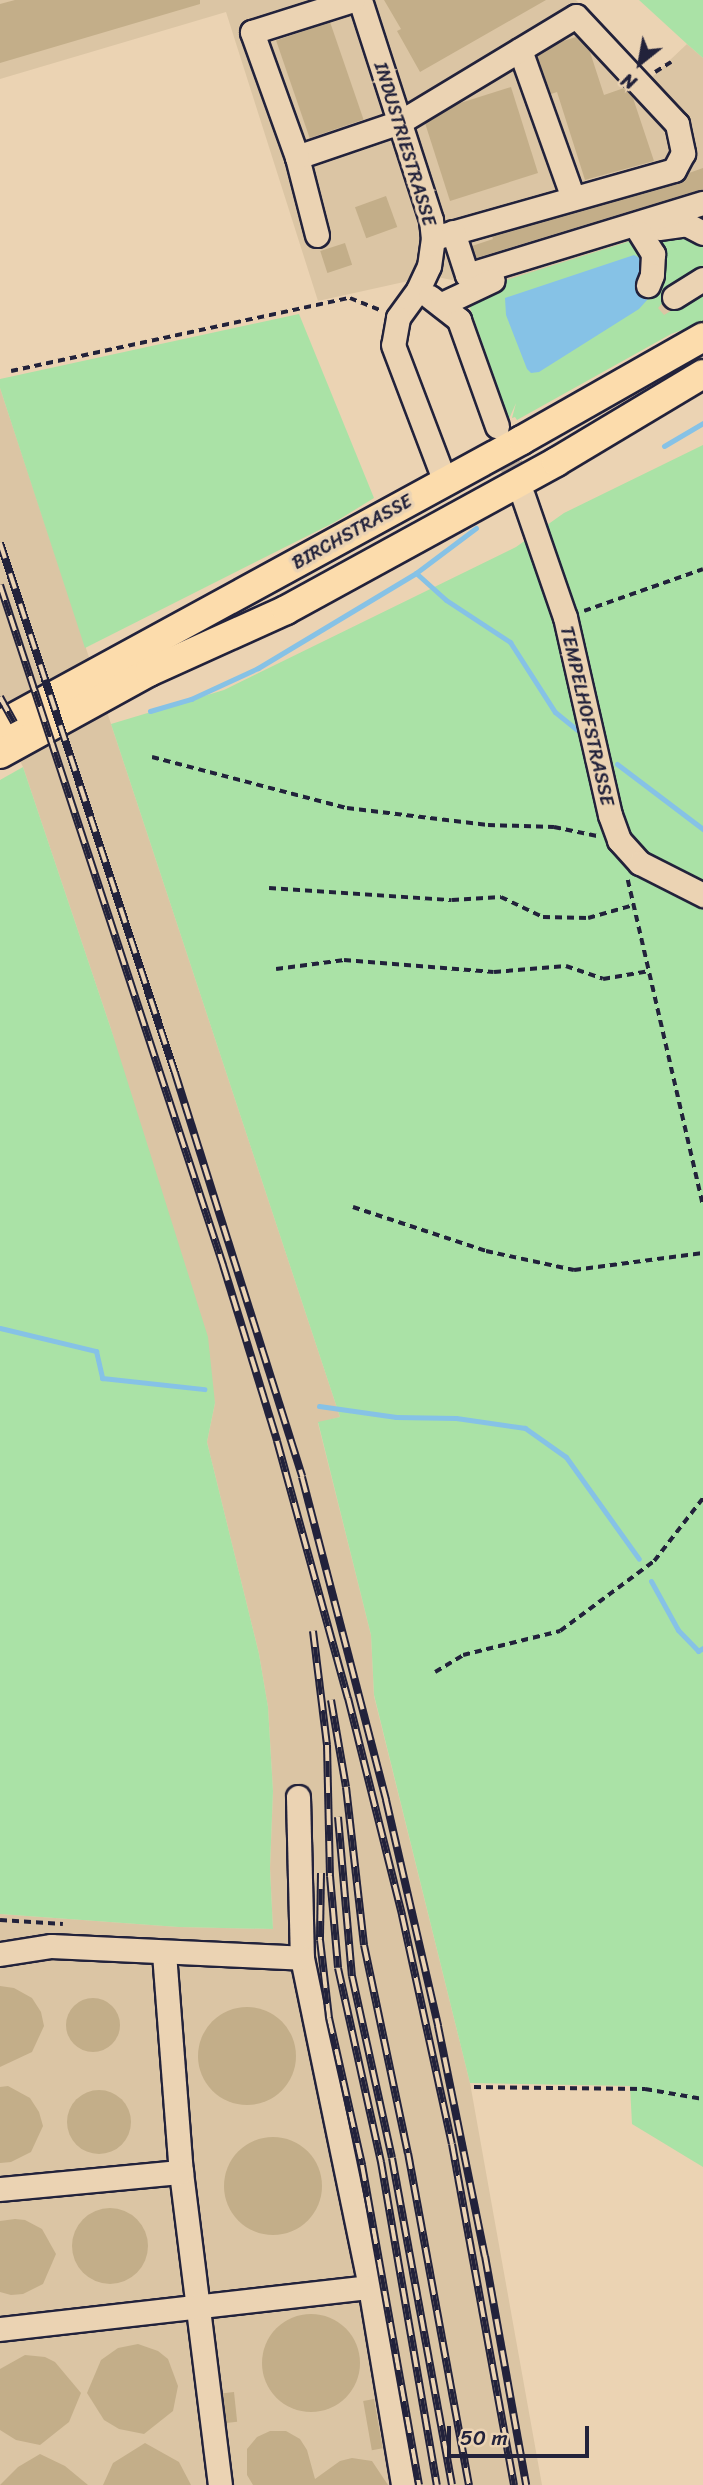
<!DOCTYPE html>
<html>
<head>
<meta charset="utf-8">
<style>
  body { margin:0 }
  #map { position:relative; width:703px; height:2485px; overflow:hidden; background:#ebd3b3; font-family:Sriracha,sans-serif }
  div>[style] { position:absolute }
  [style*='--x'] { left:calc(var(--x)*1px); top:calc(var(--y)*1px); width:calc(var(--w)*1px); rotate:calc(var(--a)*1deg) }
  .built>* { inset:0; background:#dbc5a4 }
  .green>* { inset:0; background:#aae2a6 }
  .water>* { inset:0; background:#86c2e6 }
  .stream>* { height:5px; margin:-2.5px; padding:0 2.5px; transform-origin:2.5px; border-radius:2.5px; background:#86c2e6 }
  .building>* { inset:0; background:#c3ae89; transform-origin:0 0 }
  .round { border-radius:50% }
  .minor-tunnel>* { height:23px; margin-top:-11.5px; transform-origin:0; background:repeating-linear-gradient(90deg,#c3b09b 0 23px,transparent 0 34px) }
  .path>* { height:3.5px; margin-top:-1.75px; transform-origin:0; background:repeating-linear-gradient(90deg,#22223b 0 7px,transparent 0 12px) }
  .roads { filter:drop-shadow(2px 0 #22223b) drop-shadow(-2px 0 #22223b) drop-shadow(0 2px #22223b) drop-shadow(0 -2px #22223b) }
  .minor>* { height:23px; margin:-11.5px; padding:0 11.5px; transform-origin:11.5px; border-radius:11.5px; background:#ebd3b3 }
  .major>* { height:28px; margin:-14px; padding:0 14px; transform-origin:14px; border-radius:14px; background:#fcdcac }
  .rail>* { height:8px; margin-top:-4px; transform-origin:0; background:repeating-linear-gradient(90deg,#ebd3b3 0 16px,#22223b 0 32px); box-sizing:border-box; border-block:2px solid #22223b }
  span { translate:-50% -50%; white-space:nowrap; text-align:center; line-height:1.15; -webkit-text-stroke:7px #ebd3b3; paint-order:stroke }
  .street-label { font-size:19px; color:#22223b }
  .north { position:absolute; left:605px; top:28px; width:70px; height:70px; -webkit-text-stroke:5px #ebd3b3; paint-order:stroke; rotate:211deg; font-size:19px; font-weight:700; line-height:28px; text-align:center; color:#22223b }
  .north::after { content:''; display:block; margin:auto; width:24px; height:32px; background:#22223b; clip-path:polygon(50% 0,100% 100%,50% 72%,0 100%) }
  .scale { position:absolute; left:447px; top:2426px; width:142px; height:32px; box-sizing:border-box; border:4px solid #22223b; border-top:0; padding-left:9px; font-size:21px; line-height:24px; white-space:nowrap; color:#22223b; -webkit-text-stroke:5px #ebd3b3; paint-order:stroke }
</style>
</head>
<body>
<div id="map">
  <div class="built">
    <div style="clip-path:polygon(0 0,576px 0,651px 78px,687px 44px,703px 58px,703px 294px,516px 402px,509px 417px,463px 282px,431px 276px,318px 301px,226px 12px,0 79px)"></div>
    <div style="clip-path:polygon(0 388px,340px 1417px,318px 1423px,371px 1635px,374px 1696px,470px 2083px,542px 2485px,0 2485px,0 1914px,178px 1927px,273px 1929px,270px 1868px,273px 1791px,268px 1707px,259px 1654px,207px 1442px,215px 1403px,111px 1029px,23px 767px,0 720px)"></div>
  </div>
  <div class="green">
    <div style="clip-path:polygon(639px 0,703px 0,703px 58px,687px 44px)"></div>
    <div style="clip-path:polygon(672px 228px,703px 244px,703px 267px,672px 292px,658px 308px,664px 315px,703px 292px,703px 322px,671px 334px,517px 420px,515px 417px,512px 418px,516px 403px,509px 419px,469px 305px,474px 298px,500px 282px)"></div>
    <div style="clip-path:polygon(299px 314px,374px 498px,335px 522px,85px 648px,0 388px,0 379px)"></div>
    <div style="clip-path:polygon(703px 445px,703px 2167px,632px 2124px,630px 2086px,470px 2083px,374px 1695px,371px 1635px,318px 1422px,340px 1417px,111px 724px,224px 690px,516px 547px,564px 513px)"></div>
    <div style="clip-path:polygon(23px 767px,111px 1029px,208px 1337px,215px 1403px,207px 1442px,259px 1654px,268px 1707px,273px 1791px,270px 1868px,273px 1929px,178px 1927px,0 1914px,0 780px)"></div>
  </div>
  <div class="water">
    <div style="clip-path:polygon(634px 255px,640px 258px,642px 267px,635px 288px,648px 299px,639px 309px,539px 372px,531px 373px,527px 369px,506px 315px,505px 298px)"></div>
  </div>
  <div class="stream">
    <div style="--x:664;--y:446;--w:45;--a:-30.5"></div>
    <div style="--x:416;--y:573;--w:40;--a:42"></div>
    <div style="--x:446;--y:600;--w:77;--a:33.3"></div>
    <div style="--x:510;--y:642;--w:83;--a:57.3"></div>
    <div style="--x:555;--y:712;--w:28;--a:39"></div>
    <div style="--x:150;--y:711;--w:43;--a:-16.3"></div>
    <div style="--x:191;--y:699;--w:74;--a:-24.8"></div>
    <div style="--x:258;--y:668;--w:184;--a:-31"></div>
    <div style="--x:416;--y:573;--w:75;--a:-36.9"></div>
    <div style="--x:617;--y:764;--w:108;--a:37.1"></div>
    <div style="--x:0;--y:1328;--w:99;--a:13.5"></div>
    <div style="--x:96;--y:1351;--w:28;--a:77"></div>
    <div style="--x:102;--y:1378;--w:103;--a:6.2"></div>
    <div style="--x:319;--y:1406;--w:78;--a:8.1"></div>
    <div style="--x:396;--y:1417;--w:60;--a:1"></div>
    <div style="--x:456;--y:1418;--w:70;--a:8.2"></div>
    <div style="--x:525;--y:1428;--w:50;--a:35.3"></div>
    <div style="--x:566;--y:1457;--w:125;--a:54.4"></div>
    <div style="--x:651;--y:1581;--w:56;--a:61.1"></div>
    <div style="--x:678;--y:1630;--w:29;--a:46"></div>
    <div style="--x:698;--y:1651;--w:6;--a:-31"></div>
  </div>
  <div class="building">
    <div style="clip-path:polygon(15px 0,200px 0,200px 4px,0 63px,0 4px)"></div>
    <div style="clip-path:polygon(384px 0,546px 0,420px 72px,397px 31px,401px 29px)"></div>
    <div style="left:330px;top:22px;width:103px;height:57px;rotate:71deg"></div>
    <div style="clip-path:polygon(576px 37px,590px 52px,604px 95px,624px 88px,633px 98px,654px 161px,585px 180px,557px 92px,551px 94px,537px 56px,560px 42px)"></div>
    <div style="clip-path:polygon(511px 87px,538px 173px,450px 201px,425px 123px,457px 104px)"></div>
    <div style="clip-path:polygon(703px 168px,703px 189px,476px 258px,472px 246px,493px 239px,492px 236px,678px 183px,689px 173px)"></div>
    <div style="left:386px;top:196px;width:33px;height:33px;rotate:70deg"></div>
    <div style="left:345px;top:243px;width:23px;height:26px;rotate:72deg"></div>
    <div style="clip-path:polygon(0 1986px,14px 1988px,32px 1998px,41px 2012px,44px 2026px,32px 2052px,0 2067px)"></div>
    <div class="round" style="left:66px;top:1998px;width:54px;height:54px"></div>
    <div class="round" style="left:198px;top:2007px;width:98px;height:98px"></div>
    <div style="clip-path:polygon(8px 2086px,30px 2098px,39px 2112px,43px 2126px,31px 2152px,11px 2162px,0 2163px,0 2087px)"></div>
    <div class="round" style="left:67px;top:2090px;width:64px;height:64px"></div>
    <div class="round" style="left:224px;top:2137px;width:98px;height:98px"></div>
    <div class="round" style="left:72px;top:2208px;width:76px;height:76px"></div>
    <div style="clip-path:polygon(15px 2219px,25px 2220px,42px 2229px,56px 2254px,43px 2284px,23px 2294px,11px 2295px,0 2292px,0 2221px)"></div>
    <div class="round" style="left:262px;top:2314px;width:98px;height:98px"></div>
    <div style="clip-path:polygon(138px 2344px,158px 2351px,168px 2359px,178px 2386px,173px 2411px,144px 2434px,119px 2429px,104px 2420px,87px 2393px,101px 2360px,118px 2348px)"></div>
    <div style="clip-path:polygon(25px 2355px,45px 2357px,55px 2362px,81px 2393px,69px 2422px,40px 2445px,16px 2440px,0 2430px,0 2369px)"></div>
    <div style="left:234px;top:2392px;width:30px;height:11px;rotate:84deg"></div>
    <div style="left:374px;top:2399px;width:50px;height:11px;rotate:80deg"></div>
    <div style="clip-path:polygon(270px 2431px,286px 2431px,300px 2439px,307px 2450px,315px 2479px,340px 2461px,352px 2458px,372px 2461px,388px 2485px,253px 2485px,247px 2475px,247px 2449px,257px 2437px)"></div>
    <div style="clip-path:polygon(145px 2443px,179px 2462px,191px 2485px,103px 2485px,113px 2463px)"></div>
    <div style="clip-path:polygon(40px 2454px,65px 2466px,88px 2485px,0 2485px,18px 2467px)"></div>
  </div>
  <div class="minor-tunnel">
    <div style="--x:499;--y:432;--w:68;--a:69.4"></div>
  </div>
  <div class="path">
    <div style="--x:655;--y:72;--w:19;--a:-32"></div>
    <div style="--x:11;--y:371;--w:347;--a:-12.2"></div>
    <div style="--x:350;--y:298;--w:32;--a:22"></div>
    <div style="--x:584;--y:611;--w:126;--a:-19.4"></div>
    <div style="--x:152;--y:757;--w:202;--a:14.7"></div>
    <div style="--x:347;--y:808;--w:142;--a:6.9"></div>
    <div style="--x:488;--y:825;--w:66;--a:1.7"></div>
    <div style="--x:554;--y:827;--w:44;--a:11.8"></div>
    <div style="--x:628;--y:880;--w:334;--a:77"></div>
    <div style="--x:269;--y:888;--w:183;--a:3.8"></div>
    <div style="--x:452;--y:900;--w:49;--a:-3.5"></div>
    <div style="--x:501;--y:897;--w:47;--a:25.5"></div>
    <div style="--x:543;--y:917;--w:45;--a:1.3"></div>
    <div style="--x:588;--y:918;--w:48;--a:-15.8"></div>
    <div style="--x:276;--y:969;--w:69;--a:-7.5"></div>
    <div style="--x:344;--y:960;--w:150;--a:4.6"></div>
    <div style="--x:494;--y:972;--w:72;--a:-4.8"></div>
    <div style="--x:566;--y:966;--w:39;--a:19"></div>
    <div style="--x:603;--y:979;--w:47;--a:-9.9"></div>
    <div style="--x:353;--y:1207;--w:140;--a:18.3"></div>
    <div style="--x:486;--y:1251;--w:90;--a:12.2"></div>
    <div style="--x:574;--y:1270;--w:130;--a:-7.5"></div>
    <div style="--x:435;--y:1672;--w:33;--a:-31"></div>
    <div style="--x:463;--y:1655;--w:100;--a:-13.9"></div>
    <div style="--x:560;--y:1631;--w:117;--a:-36.7"></div>
    <div style="--x:654;--y:1561;--w:80;--a:-52.1"></div>
    <div style="--x:0;--y:1920;--w:63;--a:3.6"></div>
    <div style="--x:474;--y:2087;--w:171;--a:0.7"></div>
    <div style="--x:645;--y:2089;--w:59;--a:9.8"></div>
  </div>
  <div class="roads">
    <div class="minor">
      <div style="--x:360;--y:0;--w:231;--a:72.1"></div>
      <div style="--x:431;--y:220;--w:18;--a:84"></div>
      <div style="--x:433;--y:238;--w:28;--a:98"></div>
      <div style="--x:429;--y:266;--w:26;--a:115"></div>
      <div style="--x:418;--y:290;--w:34;--a:126"></div>
      <div style="--x:398;--y:318;--w:27;--a:100"></div>
      <div style="--x:393;--y:345;--w:147;--a:69.2"></div>
      <div style="--x:520;--y:50;--w:157;--a:70.3"></div>
      <div style="--x:297;--y:157;--w:109;--a:-18.8"></div>
      <div style="--x:400;--y:122;--w:205;--a:-31.1"></div>
      <div style="--x:576;--y:16;--w:148;--a:46.9"></div>
      <div style="--x:677;--y:124;--w:30;--a:78"></div>
      <div style="--x:683;--y:153;--w:19;--a:118"></div>
      <div style="--x:674;--y:170;--w:250;--a:164.2"></div>
      <div style="--x:659;--y:228;--w:27;--a:-8"></div>
      <div style="--x:686;--y:224;--w:19;--a:28"></div>
      <div style="--x:453;--y:232;--w:45;--a:72"></div>
      <div style="--x:467;--y:275;--w:247;--a:-17"></div>
      <div style="--x:640;--y:233;--w:25;--a:58"></div>
      <div style="--x:653;--y:254;--w:21;--a:93"></div>
      <div style="--x:652;--y:275;--w:11;--a:112"></div>
      <div style="--x:317;--y:235;--w:81;--a:-104.4"></div>
      <div style="--x:297;--y:157;--w:133;--a:-109.8"></div>
      <div style="--x:252;--y:32;--w:106;--a:-17.6"></div>
      <div style="--x:430;--y:297;--w:37;--a:38"></div>
      <div style="--x:459;--y:320;--w:113;--a:70.3"></div>
      <div style="--x:674;--y:297;--w:34;--a:-32"></div>
      <div style="--x:442;--y:304;--w:56;--a:-25.2"></div>
      <div style="--x:523;--y:496;--w:128;--a:70.9"></div>
      <div style="--x:565;--y:617;--w:203;--a:77.2"></div>
      <div style="--x:610;--y:815;--w:27;--a:70"></div>
      <div style="--x:619;--y:840;--w:31;--a:48"></div>
      <div style="--x:640;--y:863;--w:71;--a:26.9"></div>
      <div style="--x:298;--y:1797;--w:161;--a:88.6"></div>
      <div style="--x:302;--y:1958;--w:336;--a:78.3"></div>
      <div style="--x:370;--y:2287;--w:201;--a:80.5"></div>
      <div style="--x:164;--y:1953;--w:220;--a:85.6"></div>
      <div style="--x:181;--y:2172;--w:315;--a:82.9"></div>
      <div style="--x:0;--y:1954;--w:52;--a:-8.9"></div>
      <div style="--x:51;--y:1946;--w:251;--a:2.7"></div>
      <div style="--x:0;--y:2189;--w:182;--a:-5.4"></div>
      <div style="--x:0;--y:2329;--w:372;--a:-6.5"></div>
    </div>
    <div class="major">
      <div style="--x:0;--y:725;--w:595;--a:-28.63"></div>
      <div style="--x:522;--y:440;--w:208;--a:-29.6"></div>
      <div style="--x:0;--y:754;--w:170;--a:-28.8"></div>
      <div style="--x:149;--y:672;--w:150;--a:-24.3"></div>
      <div style="--x:286;--y:610;--w:308;--a:-28.7"></div>
      <div style="--x:556;--y:462;--w:171;--a:-30.9"></div>
    </div>
  </div>
  <div class="rail">
    <div style="--x:0;--y:543;--w:558;--a:71.73"></div>
    <div style="--x:175;--y:1073;--w:423;--a:72.5"></div>
    <div style="--x:302;--y:1477;--w:334;--a:75.4"></div>
    <div style="--x:386;--y:1800;--w:232;--a:77"></div>
    <div style="--x:438;--y:2026;--w:235;--a:78.5"></div>
    <div style="--x:485;--y:2256;--w:233;--a:79.8"></div>
    <div style="--x:0;--y:585;--w:716;--a:71.84"></div>
    <div style="--x:223;--y:1265;--w:184;--a:72.9"></div>
    <div style="--x:277;--y:1441;--w:267;--a:74.6"></div>
    <div style="--x:348;--y:1698;--w:224;--a:76"></div>
    <div style="--x:402;--y:1915;--w:234;--a:77.7"></div>
    <div style="--x:452;--y:2144;--w:347;--a:79.7"></div>
    <div style="--x:0;--y:697;--w:29;--a:61"></div>
    <div style="--x:313;--y:1631;--w:115;--a:83"></div>
    <div style="--x:327;--y:1745;--w:131;--a:88.7"></div>
    <div style="--x:330;--y:1876;--w:92;--a:85"></div>
    <div style="--x:338;--y:1968;--w:199;--a:77.5"></div>
    <div style="--x:381;--y:2162;--w:328;--a:80.2"></div>
    <div style="--x:331;--y:1700;--w:88;--a:80.2"></div>
    <div style="--x:346;--y:1787;--w:159;--a:83.5"></div>
    <div style="--x:364;--y:1945;--w:213;--a:78.1"></div>
    <div style="--x:408;--y:2153;--w:338;--a:79.6"></div>
    <div style="--x:338;--y:1817;--w:160;--a:85"></div>
    <div style="--x:352;--y:1976;--w:186;--a:77.6"></div>
    <div style="--x:392;--y:2158;--w:332;--a:79.6"></div>
    <div style="--x:321;--y:1873;--w:67;--a:90.9"></div>
    <div style="--x:320;--y:1940;--w:79;--a:83.4"></div>
    <div style="--x:329;--y:2018;--w:151;--a:77.3"></div>
    <div style="--x:362;--y:2165;--w:325;--a:79.9"></div>
  </div>
  <div class="street-label">
    <span style="left:405px;top:144px;rotate:73deg">INDUSTRIESTRASSE</span>
    <span style="left:352px;top:532px;rotate:-29deg">BIRCHSTRASSE</span>
    <span style="left:587px;top:716px;rotate:77deg">TEMPELHOFSTRASSE</span>
  </div>
  <div class="north">N</div>
  <div class="scale">50 m</div>
</div>
</body>
</html>
